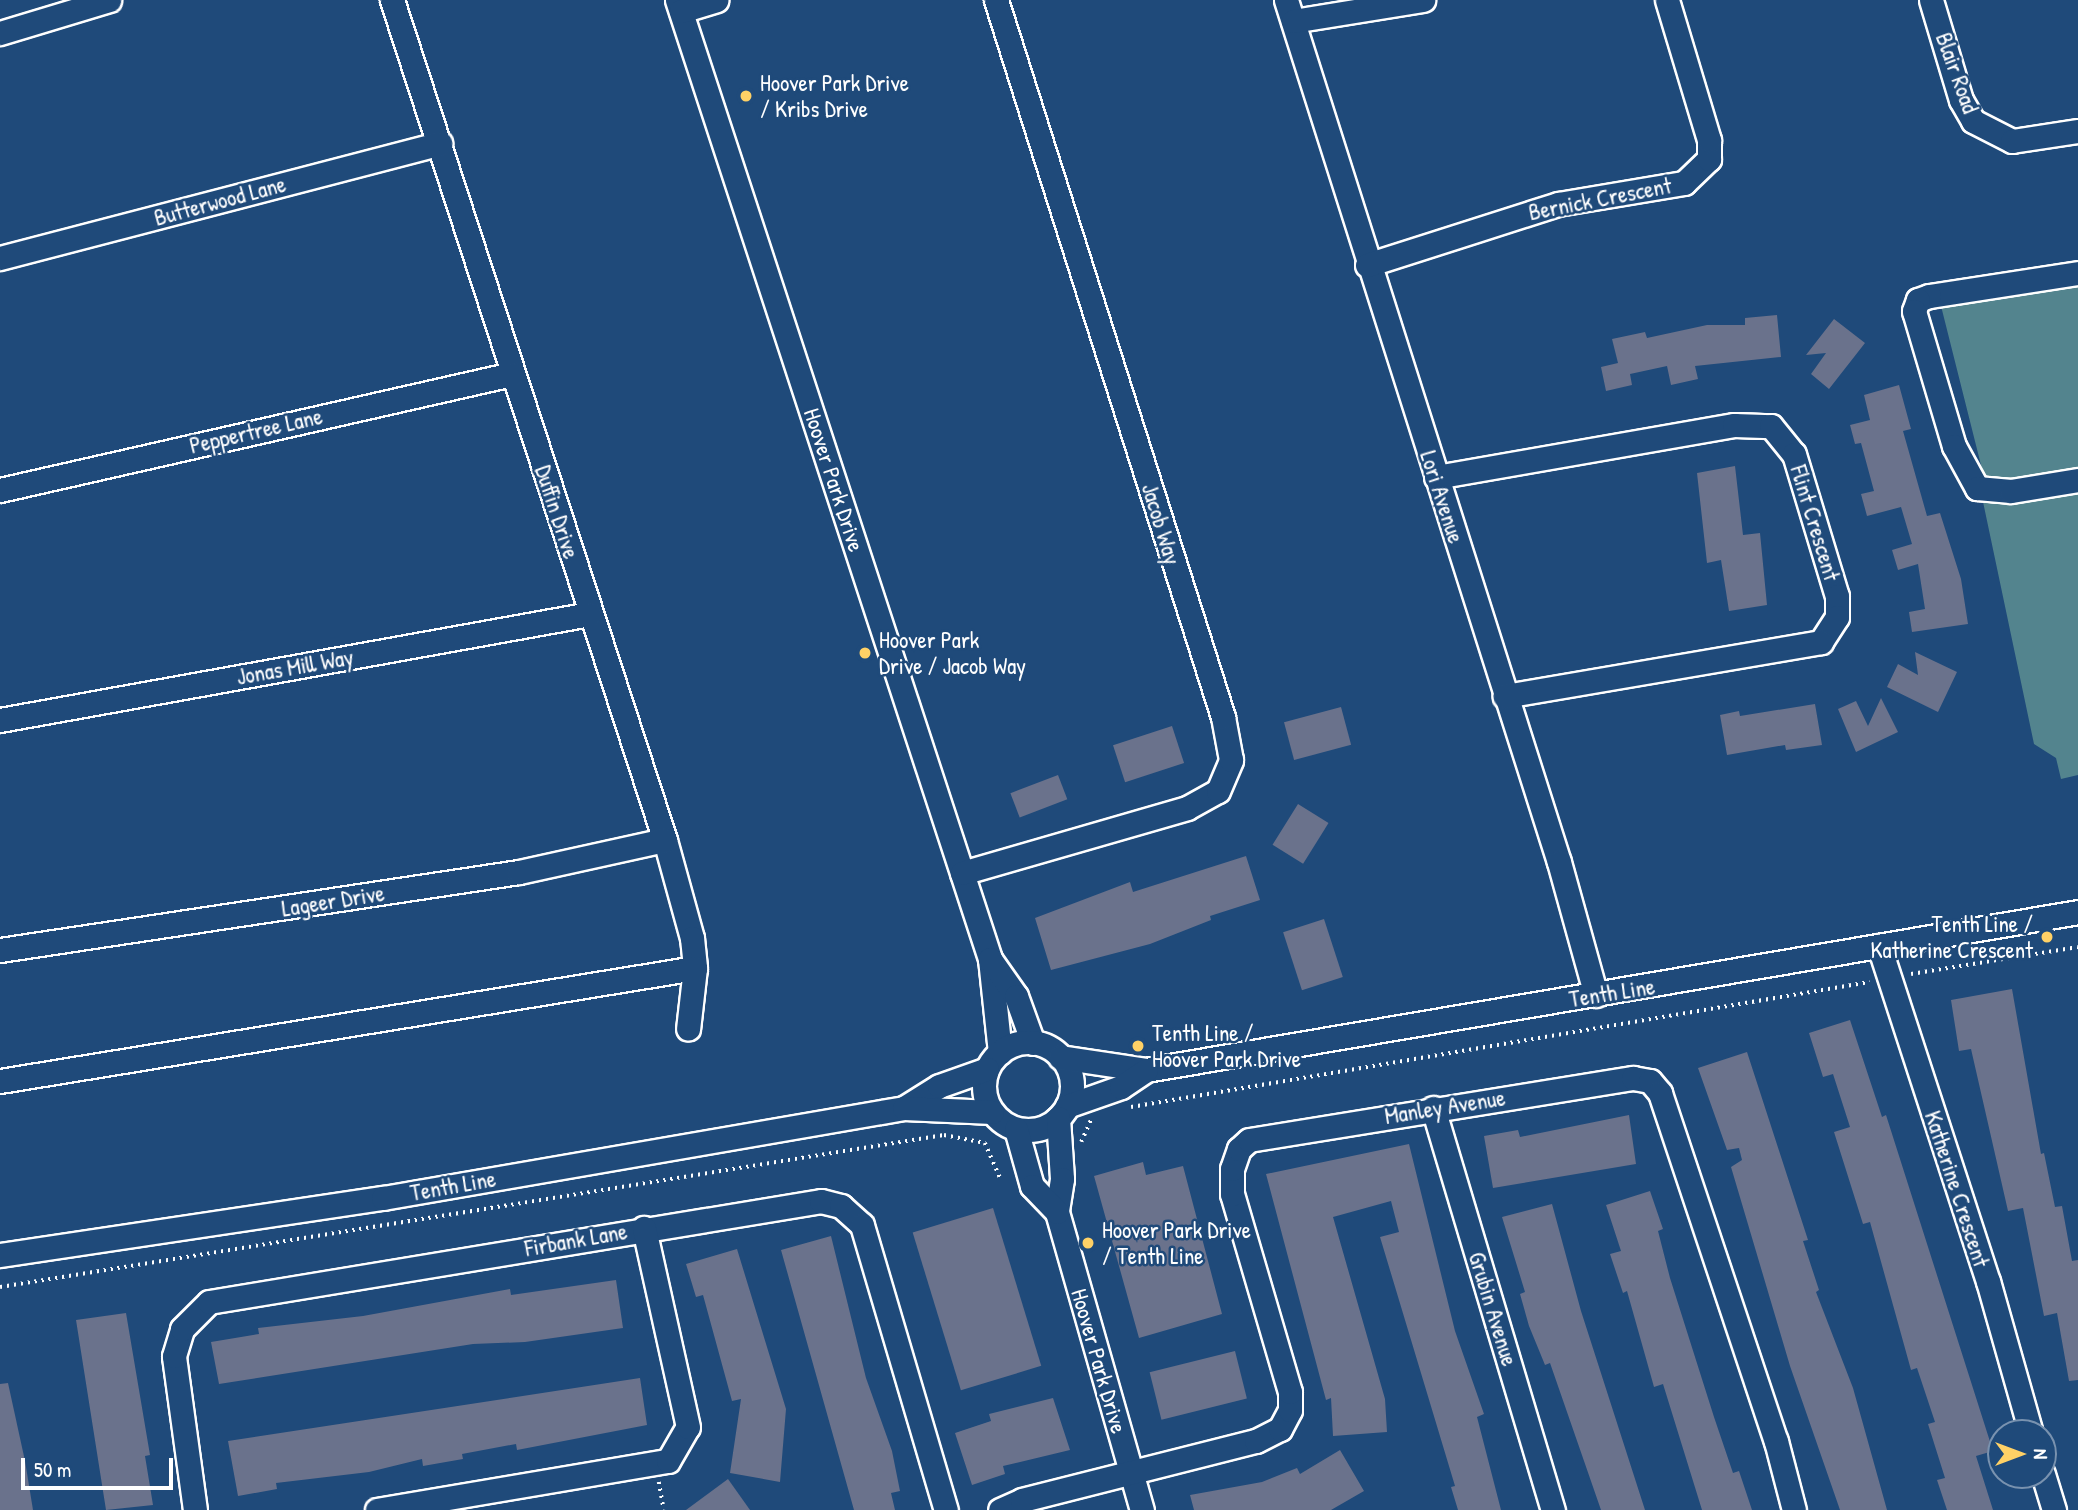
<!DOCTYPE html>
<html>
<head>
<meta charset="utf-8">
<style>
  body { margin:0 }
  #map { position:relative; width:2078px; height:1510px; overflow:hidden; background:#1f4a7a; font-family:"Patrick Hand",sans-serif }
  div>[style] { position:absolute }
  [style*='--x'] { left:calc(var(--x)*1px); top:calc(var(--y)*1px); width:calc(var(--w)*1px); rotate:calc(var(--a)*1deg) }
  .green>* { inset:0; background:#53848e }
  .building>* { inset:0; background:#6a728c; transform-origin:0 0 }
  .path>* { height:3.5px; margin-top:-1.75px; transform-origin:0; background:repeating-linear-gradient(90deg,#fff 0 2px,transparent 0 7px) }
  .roads { filter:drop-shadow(2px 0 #fff) drop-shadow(-2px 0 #fff) drop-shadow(0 2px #fff) drop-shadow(0 -2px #fff) }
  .minor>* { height:23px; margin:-11.5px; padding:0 11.5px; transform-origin:11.5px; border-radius:11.5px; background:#1f4a7a }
  .minor>.ring { margin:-11.5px; padding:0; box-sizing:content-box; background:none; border:23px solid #1f4a7a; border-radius:50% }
  .dots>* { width:19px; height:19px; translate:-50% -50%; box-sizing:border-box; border:4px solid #1f4a7a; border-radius:50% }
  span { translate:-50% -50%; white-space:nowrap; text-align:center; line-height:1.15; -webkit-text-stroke:5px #1f4a7a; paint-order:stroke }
  .street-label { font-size:23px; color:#fff }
  .poi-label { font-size:23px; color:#fff }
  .left { translate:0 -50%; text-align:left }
  .right { translate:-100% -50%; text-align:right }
  .north { position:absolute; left:1987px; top:1419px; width:70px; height:70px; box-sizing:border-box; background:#1f4a7a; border:2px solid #7992af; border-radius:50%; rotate:90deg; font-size:19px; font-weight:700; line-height:28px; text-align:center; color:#fff }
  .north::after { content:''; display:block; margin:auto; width:24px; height:32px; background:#ffd166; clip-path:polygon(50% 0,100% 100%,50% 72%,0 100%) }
  .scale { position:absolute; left:21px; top:1458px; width:152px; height:32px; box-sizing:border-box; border:4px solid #fff; border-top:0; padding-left:9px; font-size:21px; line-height:24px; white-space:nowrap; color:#fff; -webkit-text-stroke:5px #1f4a7a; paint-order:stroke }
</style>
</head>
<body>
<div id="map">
  <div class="green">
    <div style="clip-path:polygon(2078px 277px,2078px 775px,2061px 779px,2056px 758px,2034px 744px,1982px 497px,1988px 493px,1939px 298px)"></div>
  </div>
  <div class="building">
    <div style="clip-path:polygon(1777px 315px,1781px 357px,1695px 366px,1698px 379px,1671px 385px,1667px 366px,1630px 374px,1632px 385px,1606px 391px,1601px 367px,1618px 363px,1612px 339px,1645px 332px,1647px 338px,1707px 325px,1745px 325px,1745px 318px)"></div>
    <div style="clip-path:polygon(1834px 319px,1865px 343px,1829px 389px,1811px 374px,1826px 353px,1806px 355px)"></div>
    <div style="clip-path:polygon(1899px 385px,1911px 429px,1903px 431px,1927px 516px,1940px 513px,1961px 579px,1968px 624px,1912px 632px,1909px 612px,1925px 609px,1918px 564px,1898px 570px,1892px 550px,1912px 544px,1901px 507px,1867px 516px,1861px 494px,1874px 491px,1861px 443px,1855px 444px,1850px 425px,1870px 420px,1864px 395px)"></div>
    <div style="clip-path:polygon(1735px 466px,1743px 535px,1760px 533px,1767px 605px,1729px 611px,1721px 560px,1707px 563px,1697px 473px)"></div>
    <div style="clip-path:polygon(1915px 652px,1957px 672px,1938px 712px,1887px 687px,1898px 664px,1918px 675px)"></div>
    <div style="clip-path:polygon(1881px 698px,1898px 732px,1856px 752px,1838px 709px,1856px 701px,1868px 726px)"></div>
    <div style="clip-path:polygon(1815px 704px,1822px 745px,1786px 750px,1785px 745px,1727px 755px,1720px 715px,1739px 711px,1740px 716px)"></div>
    <div style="left:1341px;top:707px;width:39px;height:59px;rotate:75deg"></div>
    <div style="left:1172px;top:726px;width:39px;height:62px;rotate:72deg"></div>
    <div style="left:1058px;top:775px;width:26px;height:51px;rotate:69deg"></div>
    <div style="left:1298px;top:804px;width:36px;height:48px;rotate:32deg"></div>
    <div style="clip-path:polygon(1246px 856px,1260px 900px,1210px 916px,1211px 920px,1150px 944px,1051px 970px,1035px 918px,1130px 882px,1133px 892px)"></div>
    <div style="left:1324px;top:919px;width:61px;height:43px;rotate:72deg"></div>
    <div style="clip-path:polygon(2012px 989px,2041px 1154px,2044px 1153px,2055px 1207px,2062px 1206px,2072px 1261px,2078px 1260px,2078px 1380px,2069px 1381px,2057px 1313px,2044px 1316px,2023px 1208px,2008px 1211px,1971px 1049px,1959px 1051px,1951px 1000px)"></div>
    <div style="clip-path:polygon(1850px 1020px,1882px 1117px,1886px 1115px,1993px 1451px,1976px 1456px,1993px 1510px,1947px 1510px,1937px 1480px,1945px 1478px,1928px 1424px,1935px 1422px,1917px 1368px,1911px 1370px,1870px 1222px,1863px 1224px,1834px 1132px,1850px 1127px,1833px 1074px,1823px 1077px,1809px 1033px)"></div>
    <div style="clip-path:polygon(1747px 1052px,1808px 1240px,1803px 1241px,1819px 1290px,1816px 1292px,1853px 1388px,1887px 1510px,1840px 1510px,1790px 1366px,1731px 1167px,1742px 1160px,1739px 1148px,1727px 1150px,1698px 1068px)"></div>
    <div style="clip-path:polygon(1629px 1115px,1636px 1164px,1493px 1188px,1484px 1136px,1518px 1130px,1520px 1137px)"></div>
    <div style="clip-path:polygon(1409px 1144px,1455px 1331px,1484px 1414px,1477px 1417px,1501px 1510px,1458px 1510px,1451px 1487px,1455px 1486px,1380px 1237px,1399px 1232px,1391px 1201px,1333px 1217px,1385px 1399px,1387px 1432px,1333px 1436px,1331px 1398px,1326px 1400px,1266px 1174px)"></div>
    <div style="clip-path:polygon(1143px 1162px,1146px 1175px,1183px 1166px,1222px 1314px,1139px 1338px,1094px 1176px)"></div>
    <div style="clip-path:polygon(1650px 1191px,1663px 1229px,1658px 1231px,1670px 1278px,1714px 1417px,1733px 1473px,1739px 1471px,1752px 1510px,1702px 1510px,1663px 1384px,1654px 1387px,1627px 1291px,1623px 1293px,1610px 1254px,1621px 1251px,1606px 1205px)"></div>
    <div style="clip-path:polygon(1552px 1204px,1581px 1311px,1645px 1510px,1601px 1510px,1550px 1363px,1545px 1365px,1529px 1326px,1520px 1294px,1525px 1292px,1502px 1217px)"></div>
    <div style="left:993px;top:1208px;width:165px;height:84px;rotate:73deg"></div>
    <div style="clip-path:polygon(831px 1236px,866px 1378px,892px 1451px,900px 1491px,891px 1493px,895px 1510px,854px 1510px,781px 1250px)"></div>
    <div style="clip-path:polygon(737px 1249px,786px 1409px,780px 1482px,730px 1473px,741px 1399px,732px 1401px,703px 1295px,696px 1297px,686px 1264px)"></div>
    <div style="clip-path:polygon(616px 1280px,623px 1328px,525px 1342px,473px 1344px,219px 1384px,211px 1342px,259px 1334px,258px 1328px,363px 1316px,510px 1289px,511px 1295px)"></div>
    <div style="clip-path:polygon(126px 1313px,150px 1455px,145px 1456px,153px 1505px,106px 1510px,76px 1320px)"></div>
    <div style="left:1235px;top:1351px;width:49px;height:88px;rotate:76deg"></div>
    <div style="clip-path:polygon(640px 1378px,647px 1425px,517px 1450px,516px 1444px,462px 1454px,463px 1459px,423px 1466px,422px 1459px,369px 1472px,276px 1483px,277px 1489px,238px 1496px,228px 1441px)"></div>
    <div style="clip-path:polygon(8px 1383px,25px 1461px,33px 1510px,0 1510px,0 1384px)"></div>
    <div style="clip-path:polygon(1053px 1398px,1070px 1450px,1003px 1466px,1005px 1474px,972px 1485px,955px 1433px,991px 1421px,989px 1414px)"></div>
    <div style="clip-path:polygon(1340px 1450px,1364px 1491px,1331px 1510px,1194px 1510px,1190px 1495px,1262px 1482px,1297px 1468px,1300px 1474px)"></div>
    <div style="clip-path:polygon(728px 1479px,750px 1510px,686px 1510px)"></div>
  </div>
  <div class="path">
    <div style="--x:1911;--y:974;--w:169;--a:-9.2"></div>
    <div style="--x:1131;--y:1107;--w:749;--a:-9.61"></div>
    <div style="--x:1081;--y:1142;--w:24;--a:-66"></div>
    <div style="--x:0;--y:1287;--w:956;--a:-9.15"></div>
    <div style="--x:944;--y:1135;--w:42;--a:11"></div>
    <div style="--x:985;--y:1143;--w:40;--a:66.6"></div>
    <div style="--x:659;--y:1482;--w:28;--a:80"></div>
  </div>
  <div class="roads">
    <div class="minor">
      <div style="--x:392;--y:0;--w:883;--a:72"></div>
      <div style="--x:665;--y:840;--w:102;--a:74.6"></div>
      <div style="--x:692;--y:938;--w:30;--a:84"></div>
      <div style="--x:695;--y:968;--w:61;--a:96.5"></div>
      <div style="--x:677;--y:0;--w:1009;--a:71.92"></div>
      <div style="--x:990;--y:959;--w:94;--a:83.9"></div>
      <div style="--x:1286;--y:0;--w:904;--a:72.43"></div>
      <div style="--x:1559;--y:862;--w:138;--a:74.5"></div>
      <div style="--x:1931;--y:0;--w:104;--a:73.3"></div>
      <div style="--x:1961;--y:100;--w:24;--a:60"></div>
      <div style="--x:1973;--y:121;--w:44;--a:27.1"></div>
      <div style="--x:2012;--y:141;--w:67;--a:-8.6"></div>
      <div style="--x:681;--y:11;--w:37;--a:-17"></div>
      <div style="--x:1293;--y:21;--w:132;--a:-9.2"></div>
      <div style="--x:0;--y:33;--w:114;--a:-16.8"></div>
      <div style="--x:0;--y:258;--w:455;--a:-14.6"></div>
      <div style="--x:1367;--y:265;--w:201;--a:-17.7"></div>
      <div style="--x:1558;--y:204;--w:128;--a:-9.5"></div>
      <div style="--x:1684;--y:183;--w:35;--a:-44"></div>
      <div style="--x:1709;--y:159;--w:19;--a:-90"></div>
      <div style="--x:1709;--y:140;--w:146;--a:-106.7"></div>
      <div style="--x:2078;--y:273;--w:151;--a:171.2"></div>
      <div style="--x:1929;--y:296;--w:12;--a:160"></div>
      <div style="--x:1918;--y:300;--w:12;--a:110"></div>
      <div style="--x:1914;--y:311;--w:141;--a:73.5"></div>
      <div style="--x:1954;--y:446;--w:48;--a:61.3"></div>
      <div style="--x:1977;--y:488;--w:34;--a:5"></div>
      <div style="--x:2011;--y:491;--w:68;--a:-9.3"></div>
      <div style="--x:1436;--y:477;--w:303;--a:-9.9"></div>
      <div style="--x:1734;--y:425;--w:37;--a:2"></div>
      <div style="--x:1771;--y:426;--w:36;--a:51"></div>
      <div style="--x:1794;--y:454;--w:148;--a:73.2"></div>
      <div style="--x:1837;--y:596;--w:21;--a:90"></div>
      <div style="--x:1837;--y:617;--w:30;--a:123"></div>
      <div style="--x:1821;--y:642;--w:321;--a:170.3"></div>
      <div style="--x:0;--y:490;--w:525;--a:-12.77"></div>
      <div style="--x:0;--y:720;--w:599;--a:-10.19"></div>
      <div style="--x:962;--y:873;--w:234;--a:-16.1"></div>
      <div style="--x:1187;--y:808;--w:35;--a:-29"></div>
      <div style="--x:1218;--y:791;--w:34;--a:-67"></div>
      <div style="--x:1231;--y:760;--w:44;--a:-100.5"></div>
      <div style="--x:1223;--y:717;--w:752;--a:-107.57"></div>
      <div style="--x:1879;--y:946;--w:352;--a:72"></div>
      <div style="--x:1988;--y:1281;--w:158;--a:74.2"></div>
      <div style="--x:0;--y:950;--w:525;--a:-8.55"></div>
      <div style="--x:519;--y:872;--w:149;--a:-12.4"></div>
      <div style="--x:990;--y:959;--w:45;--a:54.9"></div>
      <div style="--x:1016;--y:996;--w:50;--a:70.1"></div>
      <div class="ring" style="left:984px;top:1042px;width:65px;height:65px"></div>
      <div style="--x:1060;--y:1057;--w:87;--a:8.6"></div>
      <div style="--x:1146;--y:1070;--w:945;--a:-9.62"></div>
      <div style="--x:0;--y:1081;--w:704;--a:-9.23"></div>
      <div style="--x:1067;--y:1106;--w:57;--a:-19.4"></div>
      <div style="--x:1121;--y:1087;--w:30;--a:-34"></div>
      <div style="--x:904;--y:1108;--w:41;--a:-32.2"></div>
      <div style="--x:939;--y:1086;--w:51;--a:-19.5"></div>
      <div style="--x:1433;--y:1108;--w:420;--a:73.4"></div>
      <div style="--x:1058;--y:1118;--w:61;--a:86.2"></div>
      <div style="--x:1062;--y:1179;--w:33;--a:99"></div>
      <div style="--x:1057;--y:1212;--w:310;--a:74.1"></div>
      <div style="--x:1016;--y:1129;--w:59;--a:74.3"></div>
      <div style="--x:1032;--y:1186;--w:36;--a:46"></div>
      <div style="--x:0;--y:1255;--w:387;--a:-8.5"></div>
      <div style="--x:383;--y:1198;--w:529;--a:-9.8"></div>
      <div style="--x:904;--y:1108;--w:88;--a:2.6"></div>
      <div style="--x:2043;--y:1474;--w:38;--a:73"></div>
      <div style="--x:195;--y:1510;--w:155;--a:-97.8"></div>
      <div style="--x:174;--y:1356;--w:28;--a:-73"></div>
      <div style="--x:182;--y:1329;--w:38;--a:-45"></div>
      <div style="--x:209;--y:1302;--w:620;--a:-9.37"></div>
      <div style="--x:821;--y:1201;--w:21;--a:14"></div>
      <div style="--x:841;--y:1206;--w:28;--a:42"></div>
      <div style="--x:862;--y:1225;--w:297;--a:73.6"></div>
      <div style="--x:377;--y:1510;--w:295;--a:-9.6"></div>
      <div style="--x:668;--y:1461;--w:39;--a:-60"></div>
      <div style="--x:688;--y:1427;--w:204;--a:-102.5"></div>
      <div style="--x:1000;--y:1510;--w:24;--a:-24"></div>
      <div style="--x:1022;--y:1500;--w:241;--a:-14.2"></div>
      <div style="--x:1256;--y:1441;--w:27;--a:-27"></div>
      <div style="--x:1280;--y:1429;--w:21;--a:-62"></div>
      <div style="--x:1290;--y:1410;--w:18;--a:-90"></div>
      <div style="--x:1290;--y:1392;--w:206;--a:-106.3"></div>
      <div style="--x:1232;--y:1194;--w:25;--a:-90"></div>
      <div style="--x:1232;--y:1169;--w:21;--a:-71"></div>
      <div style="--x:1239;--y:1149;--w:13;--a:-42"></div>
      <div style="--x:1249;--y:1140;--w:389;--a:-9.2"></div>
      <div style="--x:1633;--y:1078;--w:17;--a:10"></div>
      <div style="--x:1650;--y:1081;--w:16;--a:50"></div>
      <div style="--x:1660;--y:1093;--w:367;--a:71.6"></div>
      <div style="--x:1776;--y:1441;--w:71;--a:75.4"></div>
    </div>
  </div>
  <div class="dots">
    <div style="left:746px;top:96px;background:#ffd166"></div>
    <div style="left:865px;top:653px;background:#ffd166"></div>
    <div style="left:2047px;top:937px;background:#ffd166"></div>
    <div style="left:1138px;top:1046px;background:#ffd166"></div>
    <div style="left:1088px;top:1243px;background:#ffd166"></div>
  </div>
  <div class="street-label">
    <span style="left:1957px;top:73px;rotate:70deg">Blair Road</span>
    <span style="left:1600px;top:199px;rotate:-11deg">Bernick Crescent</span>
    <span style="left:220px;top:201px;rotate:-15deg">Butterwood Lane</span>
    <span style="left:256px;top:431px;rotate:-13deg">Peppertree Lane</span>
    <span style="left:834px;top:480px;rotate:72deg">Hoover Park Drive</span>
    <span style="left:1442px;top:497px;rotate:72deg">Lori Avenue</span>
    <span style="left:557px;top:512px;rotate:72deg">Duffin Drive</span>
    <span style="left:1815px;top:523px;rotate:73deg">Flint Crescent</span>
    <span style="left:1161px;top:524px;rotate:73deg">Jacob Way</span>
    <span style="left:295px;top:667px;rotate:-10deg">Jonas Mill Way</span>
    <span style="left:333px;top:901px;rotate:-9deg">Lageer Drive</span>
    <span style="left:1612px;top:993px;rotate:-9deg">Tenth Line</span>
    <span style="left:1445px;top:1107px;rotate:-9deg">Manley Avenue</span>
    <span style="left:453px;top:1186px;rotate:-10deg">Tenth Line</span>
    <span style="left:1957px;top:1189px;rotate:72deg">Katherine Crescent</span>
    <span style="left:576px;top:1240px;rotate:-10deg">Firbank Lane</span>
    <span style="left:1493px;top:1309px;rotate:73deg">Grubin Avenue</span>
    <span style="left:1099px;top:1361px;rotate:74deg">Hoover Park Drive</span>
  </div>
  <div class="poi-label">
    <span class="left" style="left:760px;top:96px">Hoover Park Drive<br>/ Kribs Drive</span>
    <span class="left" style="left:879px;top:653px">Hoover Park<br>Drive / Jacob Way</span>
    <span class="right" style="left:2033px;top:937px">Tenth Line /<br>Katherine Crescent</span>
    <span class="left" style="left:1152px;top:1046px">Tenth Line /<br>Hoover Park Drive</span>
    <span class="left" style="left:1102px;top:1243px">Hoover Park Drive<br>/ Tenth Line</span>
  </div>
  <div class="north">N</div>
  <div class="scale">50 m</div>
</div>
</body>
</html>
